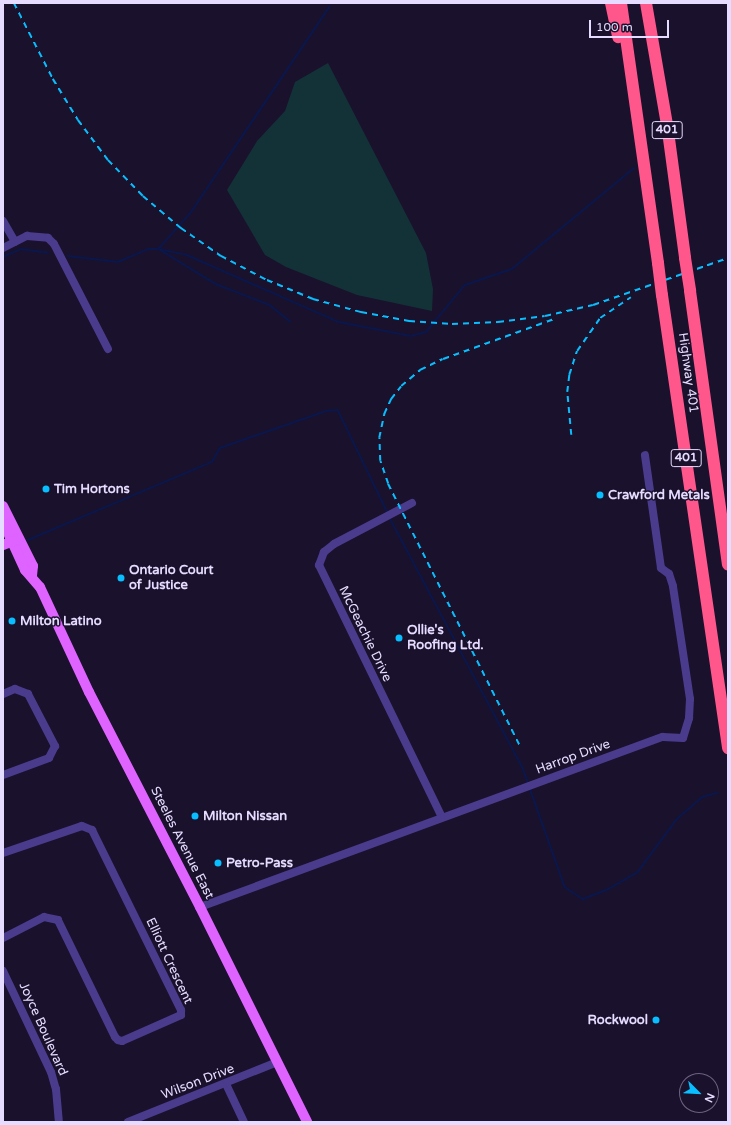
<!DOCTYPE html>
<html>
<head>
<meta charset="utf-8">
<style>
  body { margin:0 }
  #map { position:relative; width:731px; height:1125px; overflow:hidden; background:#1a112c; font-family:"Varela Round",sans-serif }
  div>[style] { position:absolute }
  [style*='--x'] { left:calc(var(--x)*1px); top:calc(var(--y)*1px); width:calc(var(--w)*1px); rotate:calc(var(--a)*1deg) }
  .green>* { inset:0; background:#133237 }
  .stream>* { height:1.5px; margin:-0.75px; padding:0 0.75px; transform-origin:0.75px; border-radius:0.75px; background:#0a174c }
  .minor>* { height:8px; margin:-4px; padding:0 4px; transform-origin:4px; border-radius:4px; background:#4b3b8c }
  .major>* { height:10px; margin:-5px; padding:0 5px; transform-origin:5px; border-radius:5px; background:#de63ff }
  .highway>* { height:12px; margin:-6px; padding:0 6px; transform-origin:6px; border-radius:6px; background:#ff578c }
  .rail>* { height:1.5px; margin-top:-0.75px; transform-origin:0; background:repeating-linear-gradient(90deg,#08beff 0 6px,transparent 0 11px) }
  .highway-bridge>* { height:12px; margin:-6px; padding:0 6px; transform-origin:6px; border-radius:6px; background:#ff578c }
  .dots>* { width:11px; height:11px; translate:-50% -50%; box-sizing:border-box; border:2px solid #1a112c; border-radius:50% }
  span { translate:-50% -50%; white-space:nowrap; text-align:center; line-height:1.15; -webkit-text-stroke:3px #1a112c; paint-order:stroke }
  .shield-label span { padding:1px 3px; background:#1a112c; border:1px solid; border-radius:3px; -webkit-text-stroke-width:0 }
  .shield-label { font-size:12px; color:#e6dcff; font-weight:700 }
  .street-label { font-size:13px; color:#e6dcff }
  .poi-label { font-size:13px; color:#e6dcff; font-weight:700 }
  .left { translate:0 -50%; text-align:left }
  .right { translate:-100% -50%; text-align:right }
  .frame { position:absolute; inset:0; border:4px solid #e6dcff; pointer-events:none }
  .north { position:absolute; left:679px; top:1073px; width:40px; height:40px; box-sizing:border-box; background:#1a112c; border:1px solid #6c6280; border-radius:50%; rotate:114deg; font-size:11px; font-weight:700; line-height:16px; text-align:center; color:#e6dcff }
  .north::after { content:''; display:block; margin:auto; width:14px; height:18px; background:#08beff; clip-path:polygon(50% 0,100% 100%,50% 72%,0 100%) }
  .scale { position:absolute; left:589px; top:20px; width:80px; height:18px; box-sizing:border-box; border:2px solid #e6dcff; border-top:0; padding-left:5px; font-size:12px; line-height:14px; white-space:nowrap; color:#e6dcff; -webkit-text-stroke:3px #1a112c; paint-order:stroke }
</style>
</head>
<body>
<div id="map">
  <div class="green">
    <div style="clip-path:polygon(328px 63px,426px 253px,433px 289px,432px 311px,357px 295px,286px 267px,265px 255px,227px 190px,257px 141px,285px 111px,295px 82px)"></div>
  </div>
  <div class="stream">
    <div style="--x:330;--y:7;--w:249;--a:124"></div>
    <div style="--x:191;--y:213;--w:48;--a:131.6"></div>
    <div style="--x:159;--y:249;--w:29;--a:12"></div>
    <div style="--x:187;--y:255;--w:166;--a:23.8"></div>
    <div style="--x:339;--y:322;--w:73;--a:11"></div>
    <div style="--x:411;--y:336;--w:16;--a:-15"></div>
    <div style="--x:426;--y:332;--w:61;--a:-50.3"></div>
    <div style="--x:465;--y:285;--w:50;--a:-18.8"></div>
    <div style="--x:512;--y:269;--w:158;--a:-39.6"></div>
    <div style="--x:68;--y:256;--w:50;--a:6.8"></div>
    <div style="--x:118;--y:262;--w:33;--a:-23"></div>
    <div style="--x:148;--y:249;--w:11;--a:0"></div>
    <div style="--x:159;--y:249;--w:67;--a:31.6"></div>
    <div style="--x:216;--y:284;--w:58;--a:21.3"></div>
    <div style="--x:270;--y:305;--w:26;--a:39"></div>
    <div style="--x:3;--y:257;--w:20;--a:-24"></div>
    <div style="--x:21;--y:249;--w:27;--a:8"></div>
    <div style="--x:390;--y:518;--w:281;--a:62"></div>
    <div style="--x:522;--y:766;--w:17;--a:69"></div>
    <div style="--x:28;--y:540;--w:200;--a:-23"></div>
    <div style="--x:212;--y:462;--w:16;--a:-60"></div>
    <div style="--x:220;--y:448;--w:112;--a:-19.2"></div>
    <div style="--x:326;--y:411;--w:12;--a:-5"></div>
    <div style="--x:338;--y:410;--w:114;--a:64.1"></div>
    <div style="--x:530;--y:788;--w:105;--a:70.5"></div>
    <div style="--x:565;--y:887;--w:22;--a:34"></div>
    <div style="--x:583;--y:899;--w:26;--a:-21"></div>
    <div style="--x:607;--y:890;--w:34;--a:-30"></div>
    <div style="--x:637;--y:873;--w:67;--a:-53.5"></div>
    <div style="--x:677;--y:819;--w:33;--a:-41"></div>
    <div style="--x:702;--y:797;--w:16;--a:-15"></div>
  </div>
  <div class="minor">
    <div style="--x:3;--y:221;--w:24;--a:60"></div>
    <div style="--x:3;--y:248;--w:27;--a:-27"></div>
    <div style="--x:27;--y:236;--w:21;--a:5"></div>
    <div style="--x:48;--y:238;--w:8;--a:45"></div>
    <div style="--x:54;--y:244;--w:118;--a:62.8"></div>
    <div style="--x:412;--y:503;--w:88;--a:152.3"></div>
    <div style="--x:334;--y:544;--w:13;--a:141"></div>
    <div style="--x:324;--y:552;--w:14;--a:111"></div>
    <div style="--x:319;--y:565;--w:280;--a:64"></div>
    <div style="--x:3;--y:694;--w:13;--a:-23"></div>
    <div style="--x:15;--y:689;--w:14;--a:21"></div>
    <div style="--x:28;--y:694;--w:59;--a:62.6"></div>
    <div style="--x:55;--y:746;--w:13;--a:117"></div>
    <div style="--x:49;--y:758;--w:49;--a:159.7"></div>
    <div style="--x:3;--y:853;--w:83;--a:-18.9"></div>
    <div style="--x:82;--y:826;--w:11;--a:22"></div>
    <div style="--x:92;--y:830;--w:201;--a:63.7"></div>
    <div style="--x:181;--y:1010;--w:5;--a:90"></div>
    <div style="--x:181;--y:1015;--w:64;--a:156.2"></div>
    <div style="--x:122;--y:1041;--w:4;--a:-166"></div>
    <div style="--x:118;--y:1040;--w:4;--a:-135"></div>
    <div style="--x:115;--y:1037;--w:130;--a:-116"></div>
    <div style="--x:58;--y:920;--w:14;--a:-168"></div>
    <div style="--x:44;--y:917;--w:46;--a:152.9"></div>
    <div style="--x:200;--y:907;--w:493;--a:-20.2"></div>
    <div style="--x:663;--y:737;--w:20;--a:3"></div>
    <div style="--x:683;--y:738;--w:21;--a:-73"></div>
    <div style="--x:689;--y:718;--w:19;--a:-87"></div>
    <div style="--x:690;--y:699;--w:114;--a:-98.6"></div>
    <div style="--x:673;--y:586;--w:13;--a:-108"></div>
    <div style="--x:669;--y:574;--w:10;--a:-143"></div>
    <div style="--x:661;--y:568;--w:114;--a:-98.1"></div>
    <div style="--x:3;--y:971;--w:112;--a:64.6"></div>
    <div style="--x:51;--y:1072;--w:18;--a:74"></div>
    <div style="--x:56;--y:1089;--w:33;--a:85"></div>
    <div style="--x:226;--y:1084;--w:42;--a:64.7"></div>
    <div style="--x:128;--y:1122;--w:161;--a:-21.9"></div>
  </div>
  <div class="major">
    <div style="--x:3;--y:506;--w:67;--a:63.4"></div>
    <div style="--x:33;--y:566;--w:10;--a:96"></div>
    <div style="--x:3;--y:522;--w:53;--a:65.4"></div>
    <div style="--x:25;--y:570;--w:23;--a:49"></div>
    <div style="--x:40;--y:587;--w:116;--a:65"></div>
    <div style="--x:89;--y:692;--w:242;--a:62.7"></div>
    <div style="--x:200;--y:907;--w:240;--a:63.5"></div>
    <div style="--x:3;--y:545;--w:17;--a:-21"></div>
  </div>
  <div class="highway">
    <div style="--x:611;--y:3;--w:35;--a:78"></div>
    <div style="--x:621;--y:3;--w:263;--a:81.9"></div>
    <div style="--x:646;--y:3;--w:123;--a:80.2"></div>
    <div style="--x:667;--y:124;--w:135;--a:82.3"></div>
    <div style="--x:690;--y:291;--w:276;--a:82.1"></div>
    <div style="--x:662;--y:295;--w:458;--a:81.7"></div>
  </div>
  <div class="rail">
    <div style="--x:14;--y:3;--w:85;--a:62.8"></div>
    <div style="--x:53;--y:79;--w:48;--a:58.6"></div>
    <div style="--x:78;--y:120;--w:50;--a:53.1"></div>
    <div style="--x:108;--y:160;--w:50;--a:45.8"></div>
    <div style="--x:143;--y:196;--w:50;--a:40.1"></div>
    <div style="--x:181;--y:228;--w:49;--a:35"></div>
    <div style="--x:221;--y:256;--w:52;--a:27.6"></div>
    <div style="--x:267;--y:280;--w:50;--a:22.4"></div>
    <div style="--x:313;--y:299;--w:50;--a:15.2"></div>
    <div style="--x:361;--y:312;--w:49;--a:10.6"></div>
    <div style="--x:409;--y:321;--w:43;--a:4"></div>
    <div style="--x:452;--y:324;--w:46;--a:-2.5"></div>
    <div style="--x:498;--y:322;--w:47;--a:-7.3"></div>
    <div style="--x:545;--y:316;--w:49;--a:-12.9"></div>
    <div style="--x:593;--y:305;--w:143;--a:-19.2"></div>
    <div style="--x:571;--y:435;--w:43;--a:-95.3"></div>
    <div style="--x:567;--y:392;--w:17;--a:-83"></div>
    <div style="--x:569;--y:375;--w:25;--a:-72"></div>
    <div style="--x:577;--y:351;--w:40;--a:-55.1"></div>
    <div style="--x:600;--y:318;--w:37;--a:-34"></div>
    <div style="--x:519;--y:745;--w:292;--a:-116.7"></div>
    <div style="--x:388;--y:484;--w:24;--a:-109"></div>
    <div style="--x:380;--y:461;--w:23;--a:-92"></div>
    <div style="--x:379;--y:438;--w:25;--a:-78"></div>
    <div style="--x:384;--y:414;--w:17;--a:-65"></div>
    <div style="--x:391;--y:399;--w:16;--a:-52"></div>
    <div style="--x:401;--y:386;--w:25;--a:-40"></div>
    <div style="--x:420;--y:370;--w:25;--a:-26"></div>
    <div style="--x:443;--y:359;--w:118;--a:-19.8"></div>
  </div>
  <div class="highway-bridge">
    <div style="--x:685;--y:258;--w:33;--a:81"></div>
    <div style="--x:658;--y:263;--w:32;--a:83"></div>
  </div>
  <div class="dots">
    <div style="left:46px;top:489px;background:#08beff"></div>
    <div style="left:600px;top:495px;background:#08beff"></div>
    <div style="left:121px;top:578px;background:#08beff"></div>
    <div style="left:12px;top:621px;background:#08beff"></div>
    <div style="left:399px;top:638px;background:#08beff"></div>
    <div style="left:195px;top:816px;background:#08beff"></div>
    <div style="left:218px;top:863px;background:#08beff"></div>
    <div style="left:656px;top:1020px;background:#08beff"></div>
  </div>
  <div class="shield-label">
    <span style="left:667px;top:130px">401</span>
    <span style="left:686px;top:458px">401</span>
  </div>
  <div class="street-label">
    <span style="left:688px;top:373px;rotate:82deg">Highway 401</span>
    <span style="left:365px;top:634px;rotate:64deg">McGeachie Drive</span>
    <span style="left:573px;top:757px;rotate:-20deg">Harrop Drive</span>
    <span style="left:182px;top:843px;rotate:63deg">Steeles Avenue East</span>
    <span style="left:169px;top:961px;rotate:65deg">Elliott Crescent</span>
    <span style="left:43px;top:1029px;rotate:66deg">Joyce Boulevard</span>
    <span style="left:198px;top:1082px;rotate:-21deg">Wilson Drive</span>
  </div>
  <div class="poi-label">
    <span class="left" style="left:54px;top:489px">Tim Hortons</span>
    <span class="left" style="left:608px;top:495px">Crawford Metals</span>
    <span class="left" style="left:129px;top:578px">Ontario Court<br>of Justice</span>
    <span class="left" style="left:20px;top:621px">Milton Latino</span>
    <span class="left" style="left:407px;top:638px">Ollie's<br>Roofing Ltd.</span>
    <span class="left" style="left:203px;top:816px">Milton Nissan</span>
    <span class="left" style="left:226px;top:863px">Petro-Pass</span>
    <span class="right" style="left:648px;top:1020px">Rockwool</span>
  </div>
  <div class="frame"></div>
  <div class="north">N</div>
  <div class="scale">100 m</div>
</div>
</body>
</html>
